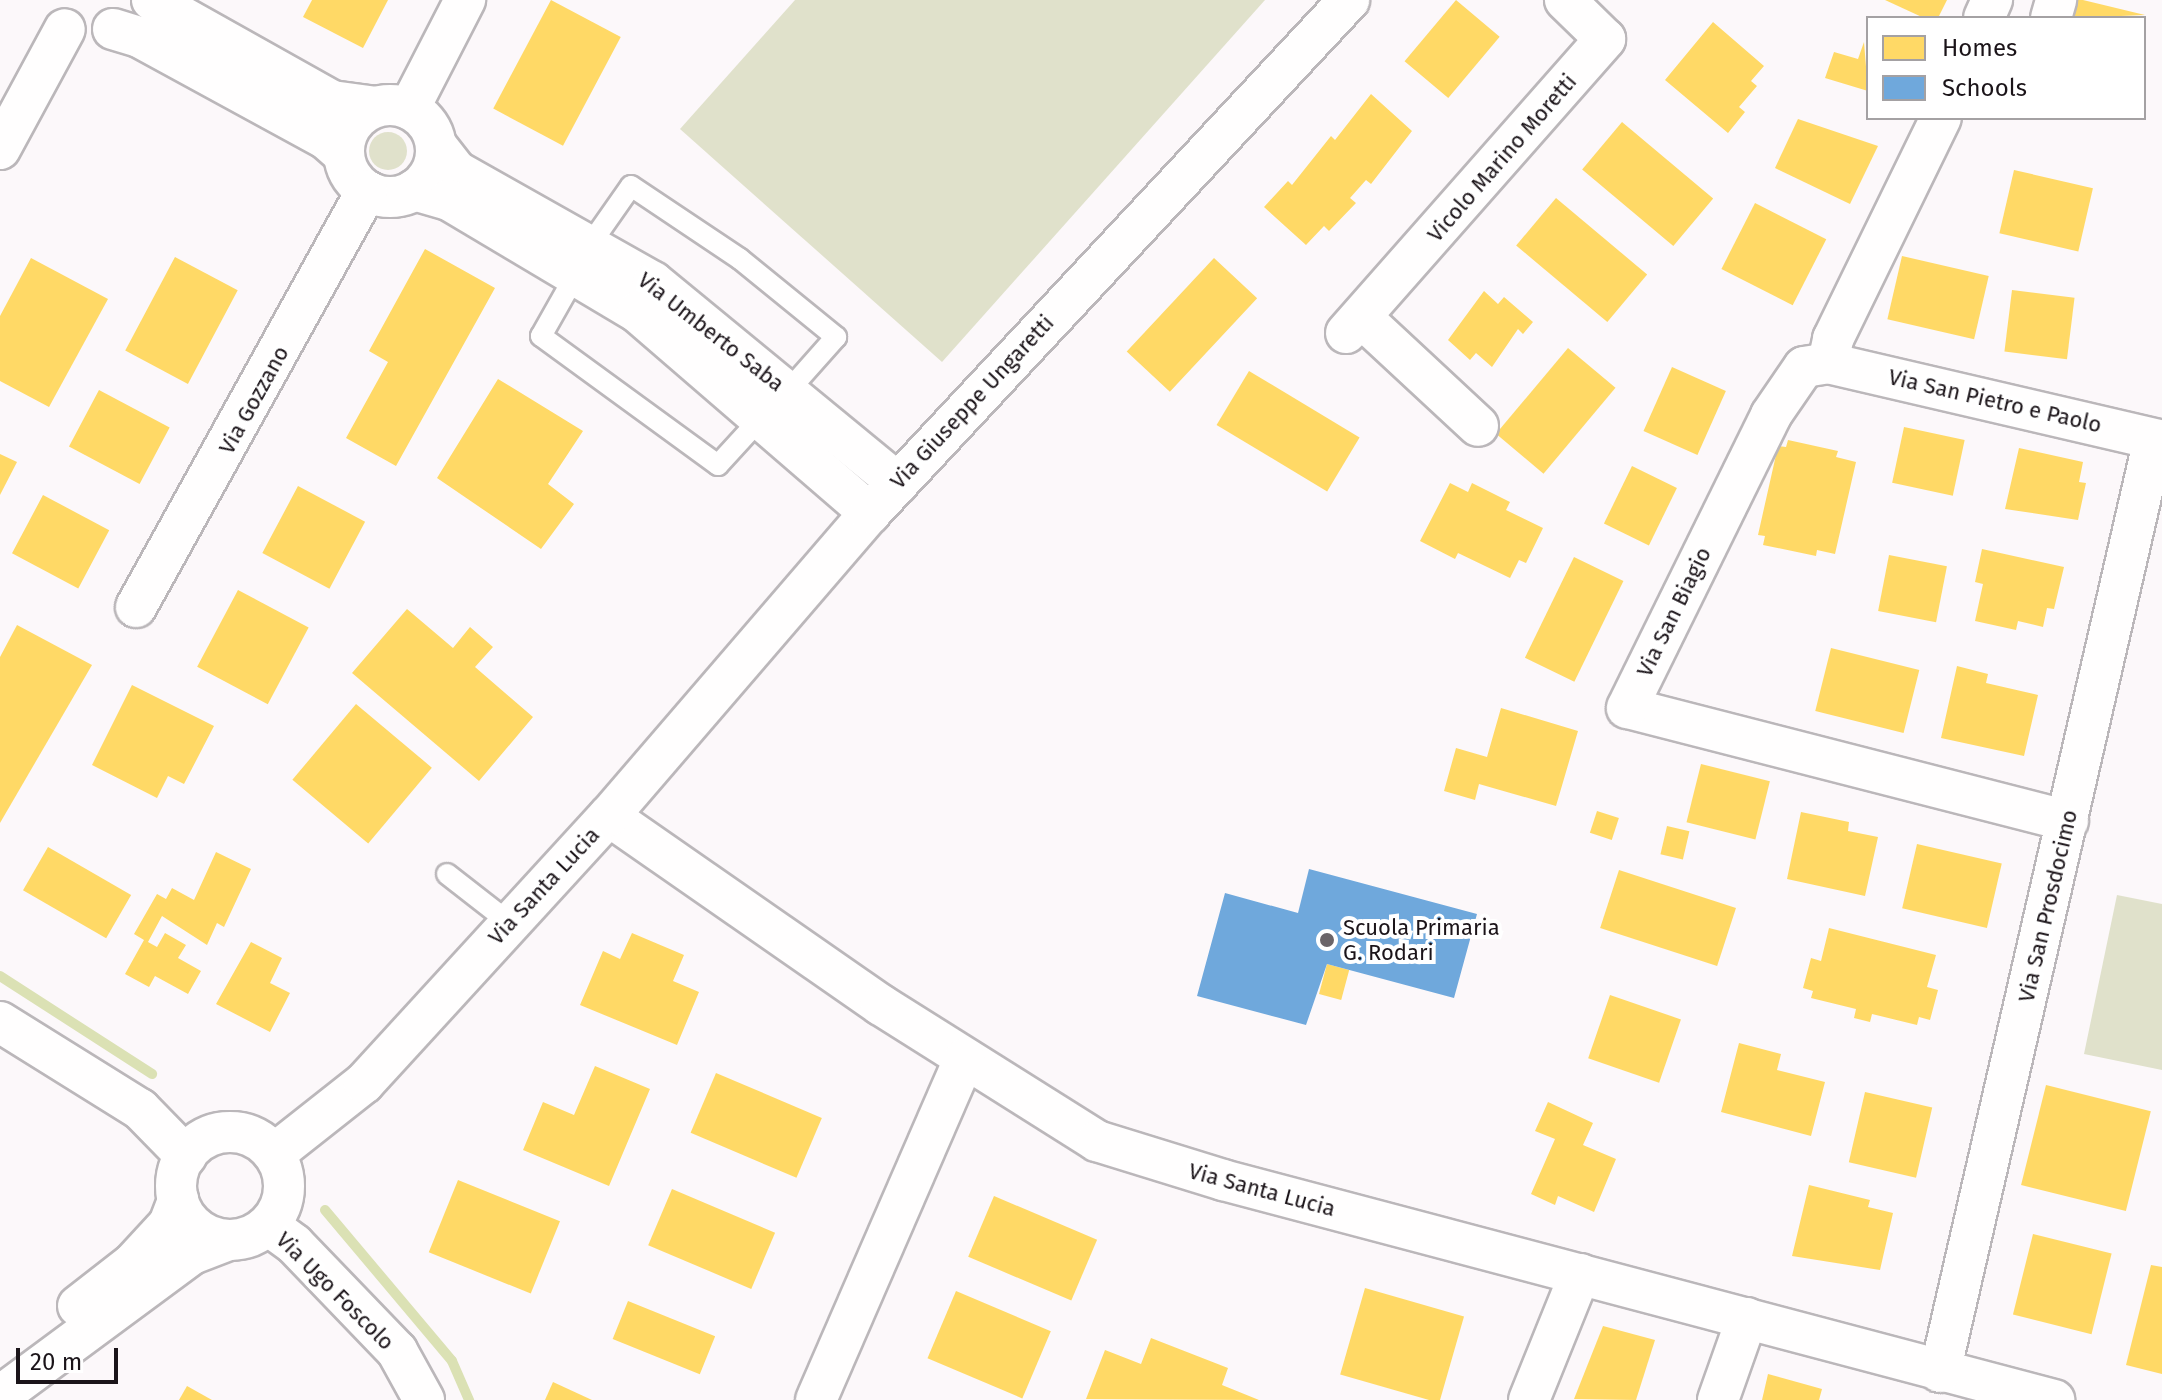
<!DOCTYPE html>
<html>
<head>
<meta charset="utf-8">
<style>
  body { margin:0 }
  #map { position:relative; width:2162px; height:1400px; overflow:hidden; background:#fcf8fa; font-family:"Fira Sans",sans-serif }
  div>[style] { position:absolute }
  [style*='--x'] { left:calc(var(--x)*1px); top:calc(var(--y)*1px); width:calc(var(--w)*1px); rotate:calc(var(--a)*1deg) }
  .green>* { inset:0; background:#e0e1cb }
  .round { border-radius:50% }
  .homes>* { inset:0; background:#ffd966; transform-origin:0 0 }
  .schools>* { inset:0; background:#6fa8dc }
  .stream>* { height:10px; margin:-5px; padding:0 5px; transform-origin:5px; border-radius:5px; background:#dbe1b4 }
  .roads { filter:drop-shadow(2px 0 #bbb7ba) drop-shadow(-2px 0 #bbb7ba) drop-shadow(0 2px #bbb7ba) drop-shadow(0 -2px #bbb7ba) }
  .lane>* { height:20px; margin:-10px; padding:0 10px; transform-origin:10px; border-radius:10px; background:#fffefe }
  .street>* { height:40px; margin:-20px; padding:0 20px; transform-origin:20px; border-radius:20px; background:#fffefe }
  .street>.ring { margin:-20px; padding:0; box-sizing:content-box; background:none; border:40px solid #fffefe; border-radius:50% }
  .dots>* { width:22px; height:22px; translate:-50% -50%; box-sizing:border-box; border:4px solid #fff; border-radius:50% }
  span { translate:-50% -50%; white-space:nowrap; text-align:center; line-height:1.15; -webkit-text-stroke:8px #fff; paint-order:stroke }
  .street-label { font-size:22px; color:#1b1419 }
  .poi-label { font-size:22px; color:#1b1419 }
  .left { translate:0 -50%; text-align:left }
  .legend { position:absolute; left:1866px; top:16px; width:280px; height:104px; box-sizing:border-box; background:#fff; border:2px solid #a4a1a3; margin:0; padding:10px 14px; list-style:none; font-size:24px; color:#1b1419 }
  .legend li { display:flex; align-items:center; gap:16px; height:40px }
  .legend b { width:40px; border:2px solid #a4a1a3 }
  .scale { position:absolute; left:16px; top:1348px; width:102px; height:36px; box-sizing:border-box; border:4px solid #1b1419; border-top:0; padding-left:10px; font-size:24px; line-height:28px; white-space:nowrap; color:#1b1419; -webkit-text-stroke:6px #fff; paint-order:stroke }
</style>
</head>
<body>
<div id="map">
  <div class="green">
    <div style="clip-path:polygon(795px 0,1265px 0,942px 362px,680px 129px)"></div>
    <div class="round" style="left:369px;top:132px;width:38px;height:38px"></div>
    <div style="clip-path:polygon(2117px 895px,2162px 904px,2162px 1070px,2084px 1054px)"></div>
  </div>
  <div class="homes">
    <div style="clip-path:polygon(312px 0,388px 0,363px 48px,303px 17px)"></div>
    <div style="left:551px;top:0;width:79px;height:123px;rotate:28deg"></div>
    <div style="left:1456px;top:0;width:57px;height:80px;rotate:40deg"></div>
    <div style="clip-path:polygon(1885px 0,1947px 0,1938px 18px,1924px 18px)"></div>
    <div style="clip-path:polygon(2078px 0,2083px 0,2145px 15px,2073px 18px)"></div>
    <div style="clip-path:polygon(1713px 22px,1764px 66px,1751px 81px,1757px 86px,1739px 107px,1745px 112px,1728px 133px,1665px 80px)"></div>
    <div style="clip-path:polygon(1864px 42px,1868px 91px,1825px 78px,1834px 52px,1858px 59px)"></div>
    <div style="clip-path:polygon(1371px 94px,1412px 131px,1371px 184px,1366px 180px,1350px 198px,1356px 203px,1329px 231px,1324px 226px,1306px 245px,1264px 207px,1288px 181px,1292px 185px,1331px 136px,1335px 140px)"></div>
    <div style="clip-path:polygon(1798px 119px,1878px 146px,1850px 204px,1775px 168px)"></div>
    <div style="left:1622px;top:122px;width:119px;height:62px;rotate:40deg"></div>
    <div style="left:2014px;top:170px;width:81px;height:65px;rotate:13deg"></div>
    <div style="left:1556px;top:198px;width:119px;height:62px;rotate:40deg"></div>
    <div style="left:1755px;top:203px;width:80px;height:74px;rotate:27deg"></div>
    <div style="clip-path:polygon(425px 249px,495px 288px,396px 466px,346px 438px,388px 362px,369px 351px)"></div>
    <div style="left:1902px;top:256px;width:89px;height:65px;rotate:13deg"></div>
    <div style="left:175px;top:257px;width:71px;height:106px;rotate:28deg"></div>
    <div style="clip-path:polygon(31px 258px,108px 299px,49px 407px,0 381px,0 316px)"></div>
    <div style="left:1214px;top:258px;width:59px;height:128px;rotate:43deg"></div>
    <div style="left:2012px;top:290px;width:63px;height:62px;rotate:7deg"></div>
    <div style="clip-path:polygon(1484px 291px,1498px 304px,1504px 297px,1533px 322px,1523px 334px,1518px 329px,1492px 367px,1476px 353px,1470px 360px,1448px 340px)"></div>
    <div style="left:1568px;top:348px;width:62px;height:112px;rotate:40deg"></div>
    <div style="left:1672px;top:367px;width:59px;height:70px;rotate:24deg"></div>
    <div style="left:1249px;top:371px;width:129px;height:63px;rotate:31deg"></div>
    <div style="clip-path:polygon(498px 379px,583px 431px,548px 484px,574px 504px,541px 549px,437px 478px)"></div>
    <div style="left:99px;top:390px;width:80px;height:64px;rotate:28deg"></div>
    <div style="left:1904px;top:427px;width:62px;height:57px;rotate:12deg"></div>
    <div style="clip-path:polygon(1788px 440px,1838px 451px,1836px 457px,1856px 462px,1835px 554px,1817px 550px,1816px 556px,1763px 545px,1765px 536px,1758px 535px,1778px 446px,1786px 447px)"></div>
    <div style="clip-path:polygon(2019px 448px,2083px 462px,2079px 482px,2086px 483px,2078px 520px,2005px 509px)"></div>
    <div style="clip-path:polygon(0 454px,17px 462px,0 495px)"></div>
    <div style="left:1632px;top:466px;width:50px;height:64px;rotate:26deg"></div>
    <div style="clip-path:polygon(1450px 483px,1468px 492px,1472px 483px,1510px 502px,1506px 510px,1543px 528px,1526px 563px,1519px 560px,1510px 578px,1458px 553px,1455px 559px,1420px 541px)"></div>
    <div style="left:298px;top:486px;width:76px;height:76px;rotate:28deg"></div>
    <div style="left:43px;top:495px;width:75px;height:66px;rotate:28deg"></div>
    <div style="clip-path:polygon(1982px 549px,2064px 567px,2054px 609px,2047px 608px,2043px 627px,2018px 621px,2016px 630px,1975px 621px,1983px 584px,1975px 582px)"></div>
    <div style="left:1889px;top:555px;width:59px;height:57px;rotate:11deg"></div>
    <div style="left:1574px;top:557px;width:55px;height:112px;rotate:26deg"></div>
    <div style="left:238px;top:590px;width:80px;height:87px;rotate:28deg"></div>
    <div style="clip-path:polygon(407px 609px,453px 648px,470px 627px,493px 647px,475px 667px,533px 717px,479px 781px,352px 673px)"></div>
    <div style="clip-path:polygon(17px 625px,92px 665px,0 823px,0 657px)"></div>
    <div style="left:1831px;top:648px;width:91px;height:65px;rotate:14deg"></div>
    <div style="clip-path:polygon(1957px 666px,1988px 674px,1986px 683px,2038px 695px,2024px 756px,1941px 738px)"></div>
    <div style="clip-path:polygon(132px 685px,214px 726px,184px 784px,168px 776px,157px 798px,92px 765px)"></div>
    <div style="left:356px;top:704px;width:99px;height:99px;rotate:40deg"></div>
    <div style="clip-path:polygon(1501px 708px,1578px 731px,1556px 806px,1479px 784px,1475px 800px,1444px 791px,1456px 748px,1487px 757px)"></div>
    <div style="left:1701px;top:764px;width:71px;height:60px;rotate:14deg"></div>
    <div style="left:1597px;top:811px;width:23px;height:23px;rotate:18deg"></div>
    <div style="clip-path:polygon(1801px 812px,1849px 822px,1848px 831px,1878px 837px,1865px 896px,1787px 879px)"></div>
    <div style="left:1667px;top:826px;width:23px;height:29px;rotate:13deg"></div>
    <div style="left:1917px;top:844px;width:87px;height:66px;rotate:13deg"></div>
    <div style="left:48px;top:847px;width:96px;height:50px;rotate:30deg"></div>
    <div style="clip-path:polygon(216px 852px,251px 869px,224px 927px,217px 923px,207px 945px,162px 916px,148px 942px,157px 947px,165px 933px,186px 945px,178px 958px,201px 971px,188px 994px,155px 976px,149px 987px,125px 974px,144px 940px,134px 934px,157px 894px,166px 899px,172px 888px,194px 900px)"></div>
    <div style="left:1619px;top:870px;width:123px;height:61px;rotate:18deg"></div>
    <div style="clip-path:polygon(1829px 928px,1936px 955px,1927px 987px,1938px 990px,1930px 1020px,1919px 1017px,1917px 1025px,1872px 1014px,1870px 1022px,1854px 1018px,1856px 1009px,1811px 998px,1813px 991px,1803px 988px,1811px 958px,1821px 961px)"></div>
    <div style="clip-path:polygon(632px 933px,684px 955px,673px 981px,699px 992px,677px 1045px,580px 1005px,603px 951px,620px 959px)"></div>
    <div style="clip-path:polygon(251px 942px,282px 958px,270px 983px,290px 993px,270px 1032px,216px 1004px)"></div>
    <div style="left:1327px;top:964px;width:23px;height:31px;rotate:15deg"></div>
    <div style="left:1610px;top:995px;width:75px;height:67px;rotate:19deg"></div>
    <div style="clip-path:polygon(1739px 1043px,1781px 1054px,1777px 1070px,1825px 1082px,1811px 1136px,1721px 1112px)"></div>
    <div style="clip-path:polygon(595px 1066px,650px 1089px,609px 1186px,523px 1150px,543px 1102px,574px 1115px)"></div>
    <div style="left:716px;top:1073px;width:115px;height:65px;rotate:23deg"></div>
    <div style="left:2046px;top:1085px;width:108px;height:103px;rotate:14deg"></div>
    <div style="left:1865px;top:1092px;width:69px;height:72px;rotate:13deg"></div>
    <div style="clip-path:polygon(1548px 1102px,1593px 1123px,1583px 1145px,1616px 1159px,1594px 1212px,1558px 1196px,1555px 1205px,1531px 1194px,1555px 1139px,1535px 1131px)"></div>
    <div style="left:458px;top:1180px;width:110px;height:78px;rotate:22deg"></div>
    <div style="clip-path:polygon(1809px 1185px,1870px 1200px,1868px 1207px,1893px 1213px,1880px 1270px,1792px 1256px)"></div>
    <div style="left:672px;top:1189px;width:112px;height:61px;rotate:23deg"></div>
    <div style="left:994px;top:1196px;width:112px;height:66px;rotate:23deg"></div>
    <div style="left:2033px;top:1234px;width:81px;height:83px;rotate:14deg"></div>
    <div style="clip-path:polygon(2151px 1265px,2162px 1267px,2162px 1374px,2126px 1365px)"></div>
    <div style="left:1365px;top:1288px;width:103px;height:90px;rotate:16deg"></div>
    <div style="left:956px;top:1291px;width:103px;height:73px;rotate:23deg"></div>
    <div style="left:628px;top:1301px;width:94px;height:41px;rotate:22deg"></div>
    <div style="clip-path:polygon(1603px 1326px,1655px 1340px,1636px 1400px,1574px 1399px)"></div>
    <div style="clip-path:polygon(1151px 1338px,1228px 1368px,1222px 1385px,1259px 1400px,1086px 1399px,1105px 1350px,1141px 1364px)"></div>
    <div style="clip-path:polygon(1768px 1374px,1822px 1389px,1819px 1400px,1762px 1400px)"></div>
    <div style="clip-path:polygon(553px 1382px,592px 1400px,545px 1400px)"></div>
    <div style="clip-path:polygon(187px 1386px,212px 1400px,179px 1400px)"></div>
  </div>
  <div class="schools">
    <div style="clip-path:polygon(1309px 869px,1477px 914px,1454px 998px,1327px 964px,1306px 1025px,1197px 996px,1225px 893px,1298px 913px)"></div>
  </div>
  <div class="stream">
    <div style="--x:0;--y:976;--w:181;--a:32.8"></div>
    <div style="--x:325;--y:1210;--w:197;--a:49.9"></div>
    <div style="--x:452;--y:1361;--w:43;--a:66.4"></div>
  </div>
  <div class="roads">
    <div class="lane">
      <div style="--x:589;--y:246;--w:73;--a:-55"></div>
      <div style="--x:631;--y:186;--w:131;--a:33.8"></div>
      <div style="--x:740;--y:259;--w:124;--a:39.1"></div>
      <div style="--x:836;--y:337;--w:72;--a:131.6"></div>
      <div style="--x:575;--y:276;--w:69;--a:119.5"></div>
      <div style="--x:541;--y:336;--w:219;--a:36.1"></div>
      <div style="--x:718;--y:465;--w:65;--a:-47.5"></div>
      <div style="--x:447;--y:874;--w:80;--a:37.9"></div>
    </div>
    <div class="street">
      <div style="--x:152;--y:0;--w:206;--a:29.3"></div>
      <div style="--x:332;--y:101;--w:43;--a:7.9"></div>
      <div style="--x:1984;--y:18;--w:20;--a:-66"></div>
      <div style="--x:2051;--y:18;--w:19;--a:-74"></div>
      <div style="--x:113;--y:29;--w:27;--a:17"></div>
      <div style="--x:139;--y:37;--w:213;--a:28.6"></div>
      <div style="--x:326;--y:139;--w:23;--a:41"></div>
      <div class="ring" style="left:344px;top:105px;width:52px;height:52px"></div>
      <div style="--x:409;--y:109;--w:123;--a:-62.8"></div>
      <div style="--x:436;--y:145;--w:33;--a:52"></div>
      <div style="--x:456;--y:171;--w:226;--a:29.4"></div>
      <div style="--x:653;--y:282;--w:317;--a:39.4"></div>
      <div style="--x:0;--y:149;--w:136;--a:-61.6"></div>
      <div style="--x:414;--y:190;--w:36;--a:16"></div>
      <div style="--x:449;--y:200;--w:219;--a:30.8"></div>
      <div style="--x:637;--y:312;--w:308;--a:40.8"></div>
      <div style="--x:1363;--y:319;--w:157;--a:42.9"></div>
      <div style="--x:1346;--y:333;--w:392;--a:-48.6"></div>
      <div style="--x:1605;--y:39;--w:56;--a:-135.7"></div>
      <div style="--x:1828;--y:363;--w:25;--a:-78"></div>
      <div style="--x:1833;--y:339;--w:246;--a:-64"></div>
      <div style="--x:136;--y:607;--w:476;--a:-61"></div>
      <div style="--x:609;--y:816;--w:331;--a:34.8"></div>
      <div style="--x:881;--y:1005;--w:255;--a:32.2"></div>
      <div style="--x:1097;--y:1141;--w:132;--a:17.2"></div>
      <div style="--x:1223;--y:1180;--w:860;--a:14.83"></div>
      <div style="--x:2068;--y:821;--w:455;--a:-165.6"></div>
      <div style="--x:1627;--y:708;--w:326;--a:-63.8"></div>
      <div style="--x:1771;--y:415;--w:58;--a:-55.5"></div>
      <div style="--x:1804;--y:367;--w:24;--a:-9"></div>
      <div style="--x:1828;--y:363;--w:343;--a:13.1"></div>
      <div style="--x:0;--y:1022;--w:165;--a:31.9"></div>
      <div style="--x:140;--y:1109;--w:66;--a:45.6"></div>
      <div class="ring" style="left:176px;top:1132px;width:68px;height:68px"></div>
      <div style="--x:274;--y:1154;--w:115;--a:-38.3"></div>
      <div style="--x:364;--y:1083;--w:362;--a:-47.5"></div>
      <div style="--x:609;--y:816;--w:400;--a:-49.3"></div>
      <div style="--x:870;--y:513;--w:702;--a:-46.96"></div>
      <div style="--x:268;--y:1225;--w:32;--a:36"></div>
      <div style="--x:294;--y:1244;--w:149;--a:46.1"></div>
      <div style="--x:397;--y:1351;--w:56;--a:61.1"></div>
      <div style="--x:78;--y:1306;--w:70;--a:-38"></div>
      <div style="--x:133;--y:1263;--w:53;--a:-47.3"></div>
      <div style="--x:169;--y:1224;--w:26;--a:-69"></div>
      <div style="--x:1940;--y:1372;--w:957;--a:-77.08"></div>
      <div style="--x:0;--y:1396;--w:239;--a:-36.5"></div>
      <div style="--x:192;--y:1254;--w:39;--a:-21"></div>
      <div style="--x:816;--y:1400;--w:372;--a:-66.5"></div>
      <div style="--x:1529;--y:1400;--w:136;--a:-68"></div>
      <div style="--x:1718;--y:1400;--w:87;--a:-70.5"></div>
    </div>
  </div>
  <div class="dots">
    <div style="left:1327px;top:940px;background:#6a6468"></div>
  </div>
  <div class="street-label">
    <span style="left:1502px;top:158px;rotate:-49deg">Vicolo Marino Moretti</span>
    <span style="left:711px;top:332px;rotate:38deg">Via Umberto Saba</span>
    <span style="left:254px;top:400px;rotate:-61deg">Via Gozzano</span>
    <span style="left:1995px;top:401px;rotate:13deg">Via San Pietro e Paolo</span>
    <span style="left:972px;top:402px;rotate:-47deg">Via Giuseppe Ungaretti</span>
    <span style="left:1674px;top:612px;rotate:-64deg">Via San Biagio</span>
    <span style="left:544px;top:886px;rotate:-47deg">Via Santa Lucia</span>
    <span style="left:2048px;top:906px;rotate:-77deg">Via San Prosdocimo</span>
    <span style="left:1262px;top:1190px;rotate:15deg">Via Santa Lucia</span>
    <span style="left:335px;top:1291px;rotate:45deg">Via Ugo Foscolo</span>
  </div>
  <div class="poi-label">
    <span class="left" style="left:1343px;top:940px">Scuola Primaria<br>G. Rodari</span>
  </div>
  <ul class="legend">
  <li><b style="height:22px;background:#ffd966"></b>Homes</li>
  <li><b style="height:22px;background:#6fa8dc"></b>Schools</li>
  </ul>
  <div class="scale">20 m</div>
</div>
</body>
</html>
